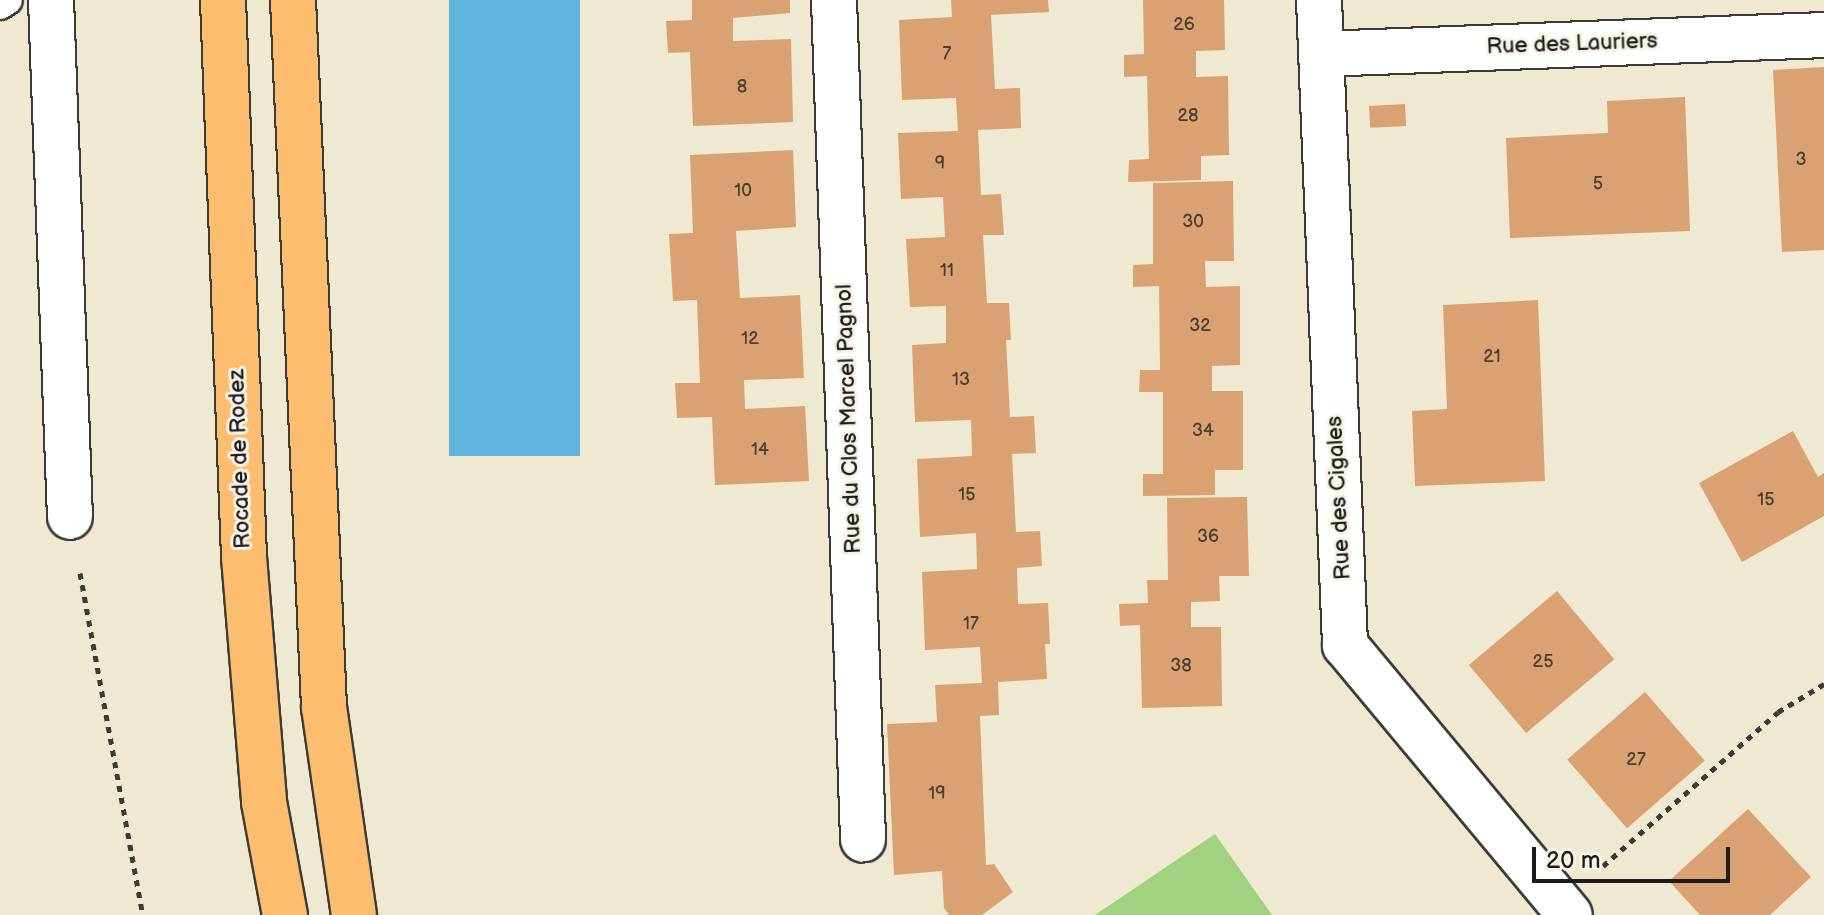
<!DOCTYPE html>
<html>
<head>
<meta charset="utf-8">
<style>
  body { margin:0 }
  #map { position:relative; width:1824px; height:915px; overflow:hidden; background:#efe9d1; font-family:"Balsamiq Sans",sans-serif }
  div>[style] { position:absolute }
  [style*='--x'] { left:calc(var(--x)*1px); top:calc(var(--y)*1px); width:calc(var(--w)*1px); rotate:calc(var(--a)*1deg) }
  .green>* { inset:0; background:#a2d180 }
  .water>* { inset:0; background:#61b4dd; transform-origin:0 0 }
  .building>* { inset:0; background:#daa273; transform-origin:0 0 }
  .path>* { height:5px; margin-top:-2.5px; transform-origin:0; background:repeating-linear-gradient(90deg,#3c3b37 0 6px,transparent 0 12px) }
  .roads { filter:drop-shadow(2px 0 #3c3b37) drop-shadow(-2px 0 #3c3b37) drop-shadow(0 2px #3c3b37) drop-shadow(0 -2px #3c3b37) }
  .lane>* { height:28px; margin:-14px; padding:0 14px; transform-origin:14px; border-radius:14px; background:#fff }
  .street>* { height:44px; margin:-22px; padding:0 22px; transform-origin:22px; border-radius:22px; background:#fff }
  .highway>* { height:44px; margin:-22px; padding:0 22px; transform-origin:22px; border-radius:22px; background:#fcbd6f }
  span { translate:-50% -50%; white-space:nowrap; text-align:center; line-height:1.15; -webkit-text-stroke:6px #f7f3e8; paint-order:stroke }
  .number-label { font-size:18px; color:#4c3e32 }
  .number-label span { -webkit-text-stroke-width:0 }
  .street-label { font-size:22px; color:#1c1c1c }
  .scale { position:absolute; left:1532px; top:847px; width:198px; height:36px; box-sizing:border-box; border:4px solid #1c1c1c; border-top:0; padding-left:10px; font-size:24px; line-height:28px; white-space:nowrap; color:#1c1c1c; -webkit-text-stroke:6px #f7f3e8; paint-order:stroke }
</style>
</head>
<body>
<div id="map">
  <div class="green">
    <div style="clip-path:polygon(1215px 834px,1272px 915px,1095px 915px)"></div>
  </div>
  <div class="water">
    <div style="left:449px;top:0;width:131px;height:456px"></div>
  </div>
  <div class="building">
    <div style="clip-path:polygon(692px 0,790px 0,790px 13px,733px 18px,733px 41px,791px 39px,793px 122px,693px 126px,690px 52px,668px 53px,666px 21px,692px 20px)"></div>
    <div style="clip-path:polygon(951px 0,1048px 0,1049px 12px,991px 15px,995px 89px,1020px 88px,1021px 128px,978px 130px,981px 195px,1001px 194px,1004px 235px,983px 235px,987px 303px,1009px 303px,1011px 340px,1006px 340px,1010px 417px,1034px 416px,1036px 453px,1012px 454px,1016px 532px,1040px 531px,1042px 566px,1017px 568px,1018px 604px,1048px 603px,1050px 644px,1045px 644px,1047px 679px,998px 682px,999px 715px,980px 716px,986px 865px,994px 864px,1013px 892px,982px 915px,949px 915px,944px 908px,942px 871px,894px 875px,887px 724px,937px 722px,935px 685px,982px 683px,980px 647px,925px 650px,922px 572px,977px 569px,976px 533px,920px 537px,917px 459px,972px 456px,971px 420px,915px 422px,912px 345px,946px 343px,946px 306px,910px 307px,906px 239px,945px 237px,943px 197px,901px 199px,898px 133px,958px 131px,956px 98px,902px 100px,899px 20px,952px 17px)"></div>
    <div style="clip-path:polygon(1143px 0,1224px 0,1225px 50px,1196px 51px,1196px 77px,1228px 76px,1229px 155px,1201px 156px,1201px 180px,1128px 182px,1129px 160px,1149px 159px,1147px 76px,1124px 77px,1124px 55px,1144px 54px)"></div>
    <div style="clip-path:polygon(1824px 67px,1824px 250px,1782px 252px,1773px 70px)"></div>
    <div style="clip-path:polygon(1685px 97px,1690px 231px,1510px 238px,1506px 138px,1608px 133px,1607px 101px)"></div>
    <div style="left:1405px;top:104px;width:22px;height:36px;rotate:87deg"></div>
    <div style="clip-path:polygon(793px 150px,796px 227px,736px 231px,740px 298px,800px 295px,804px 378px,744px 380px,745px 409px,805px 406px,809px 481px,715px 485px,712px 417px,677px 418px,675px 383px,700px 383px,697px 300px,673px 301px,669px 234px,693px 233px,690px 155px)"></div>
    <div style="clip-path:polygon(1233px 181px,1234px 261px,1205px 261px,1206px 287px,1240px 286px,1240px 365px,1212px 366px,1212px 391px,1243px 391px,1243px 470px,1215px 470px,1215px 495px,1143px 496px,1143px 474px,1163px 474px,1163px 392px,1139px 392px,1140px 370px,1160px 370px,1159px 286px,1133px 287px,1133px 265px,1153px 264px,1153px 183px)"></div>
    <div style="clip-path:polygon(1538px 300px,1545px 481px,1415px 486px,1412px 411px,1447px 409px,1443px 305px)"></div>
    <div style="clip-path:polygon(1793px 431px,1818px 477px,1824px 473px,1824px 516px,1742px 562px,1699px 483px)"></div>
    <div style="clip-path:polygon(1247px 497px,1249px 576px,1219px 576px,1220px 601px,1191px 602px,1191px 627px,1221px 627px,1222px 706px,1142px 708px,1140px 625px,1120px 626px,1119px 604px,1148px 603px,1147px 580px,1168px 580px,1167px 498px)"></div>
    <div style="left:1557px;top:591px;width:89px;height:115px;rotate:50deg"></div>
    <div style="left:1645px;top:692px;width:91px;height:103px;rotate:49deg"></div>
    <div style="clip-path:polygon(1748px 809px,1811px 877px,1770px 915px,1700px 915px,1669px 881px)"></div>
  </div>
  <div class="path">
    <div style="--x:80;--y:573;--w:348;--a:79.6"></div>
    <div style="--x:1603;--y:866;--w:233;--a:-41.3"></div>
    <div style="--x:1778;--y:712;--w:54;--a:-31.3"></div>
  </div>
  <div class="roads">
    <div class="lane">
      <div style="--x:0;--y:5;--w:9;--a:-32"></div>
    </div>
    <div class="street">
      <div style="--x:51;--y:0;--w:517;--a:87.9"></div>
      <div style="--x:834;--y:0;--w:840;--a:88.02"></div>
      <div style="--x:1319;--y:0;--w:646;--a:87.69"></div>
      <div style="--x:1345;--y:645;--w:351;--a:50.2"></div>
      <div style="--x:1321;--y:54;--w:503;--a:-2.16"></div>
    </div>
    <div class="highway">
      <div style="--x:223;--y:0;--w:557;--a:87.84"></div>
      <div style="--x:244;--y:557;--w:246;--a:85.3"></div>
      <div style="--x:264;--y:802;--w:115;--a:79.5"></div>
      <div style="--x:293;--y:0;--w:708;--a:87.49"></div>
      <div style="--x:324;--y:707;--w:210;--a:81.8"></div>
    </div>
  </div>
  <div class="number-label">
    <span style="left:1184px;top:25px">26</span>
    <span style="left:947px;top:54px">7</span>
    <span style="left:742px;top:87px">8</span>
    <span style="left:1188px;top:116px">28</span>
    <span style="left:1801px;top:160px">3</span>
    <span style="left:940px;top:164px">9</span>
    <span style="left:1598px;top:184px">5</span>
    <span style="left:743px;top:191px">10</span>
    <span style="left:1193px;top:222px">30</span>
    <span style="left:947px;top:271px">11</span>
    <span style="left:1200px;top:326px">32</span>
    <span style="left:750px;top:339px">12</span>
    <span style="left:1492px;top:357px">21</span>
    <span style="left:961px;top:380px">13</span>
    <span style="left:1203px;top:431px">34</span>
    <span style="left:760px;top:450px">14</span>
    <span style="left:967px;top:495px">15</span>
    <span style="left:1766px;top:500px">15</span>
    <span style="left:1208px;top:537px">36</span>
    <span style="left:971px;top:624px">17</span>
    <span style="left:1543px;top:662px">25</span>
    <span style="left:1181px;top:666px">38</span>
    <span style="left:1636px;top:760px">27</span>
    <span style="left:937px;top:794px">19</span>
  </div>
  <div class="street-label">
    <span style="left:1572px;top:44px;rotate:-2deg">Rue des Lauriers</span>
    <span style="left:849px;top:419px;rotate:-92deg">Rue du Clos Marcel Pagnol</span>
    <span style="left:240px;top:459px;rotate:-92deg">Rocade de Rodez</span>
    <span style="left:1339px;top:498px;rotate:-93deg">Rue des Cigales</span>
  </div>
  <div class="scale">20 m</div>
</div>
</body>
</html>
